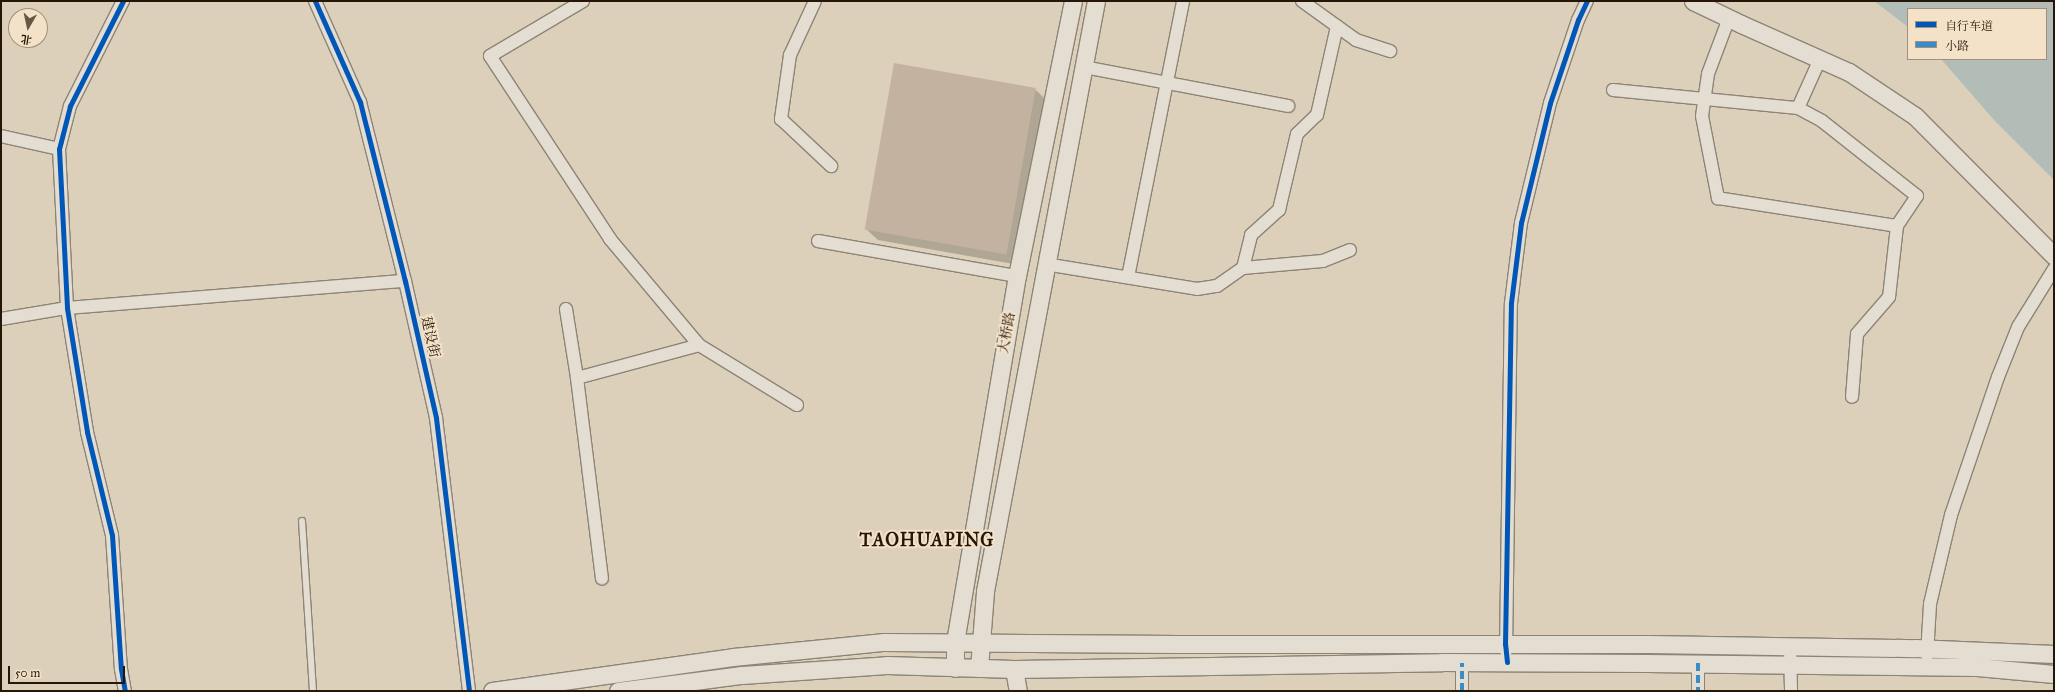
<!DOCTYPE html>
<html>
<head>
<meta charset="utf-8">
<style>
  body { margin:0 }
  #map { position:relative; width:2055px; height:692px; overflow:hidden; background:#ddd0ba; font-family:"IM FELL Great Primer","Noto Serif SC",serif }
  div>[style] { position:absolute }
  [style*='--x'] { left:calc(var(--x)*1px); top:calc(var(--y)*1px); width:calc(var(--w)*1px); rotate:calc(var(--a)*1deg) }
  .water>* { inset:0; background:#b1bdb6 }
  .shadow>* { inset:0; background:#0003 }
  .building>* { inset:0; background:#c4b2a1; transform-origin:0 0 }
  .roads { filter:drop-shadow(1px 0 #8d8476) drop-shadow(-1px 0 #8d8476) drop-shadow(0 1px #8d8476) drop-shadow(0 -1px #8d8476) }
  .lane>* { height:6px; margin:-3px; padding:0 3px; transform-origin:3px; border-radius:3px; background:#e4ddd2 }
  .street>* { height:12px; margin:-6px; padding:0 6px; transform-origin:6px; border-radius:6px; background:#e4ddd2 }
  .secondary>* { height:17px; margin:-8.5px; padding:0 8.5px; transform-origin:8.5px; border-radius:8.5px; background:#e4ddd2 }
  .quiet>* { height:4px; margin-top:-2px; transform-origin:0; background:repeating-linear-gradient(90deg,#3a8cc6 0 8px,transparent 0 12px) }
  .cycleway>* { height:5px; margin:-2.5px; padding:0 2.5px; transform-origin:2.5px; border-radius:2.5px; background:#0057b8 }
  span { translate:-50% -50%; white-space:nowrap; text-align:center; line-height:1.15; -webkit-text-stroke:4px #f3e2c8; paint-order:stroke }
  .street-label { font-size:14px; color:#261608 }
  .district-label { font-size:18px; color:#261608; font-weight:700; letter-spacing:1px }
  .frame { position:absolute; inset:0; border:2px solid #261608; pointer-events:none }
  .legend { position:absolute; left:1907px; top:8px; width:140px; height:52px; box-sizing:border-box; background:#f3e2c8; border:1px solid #a1907b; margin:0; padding:5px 7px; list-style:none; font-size:12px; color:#261608 }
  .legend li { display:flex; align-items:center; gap:8px; height:20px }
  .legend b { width:20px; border:1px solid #a1907b }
  .north { position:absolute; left:8px; top:8px; width:40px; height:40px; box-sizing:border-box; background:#f3e2c8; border:1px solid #a1907b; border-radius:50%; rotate:189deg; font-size:11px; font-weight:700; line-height:16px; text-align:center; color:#261608 }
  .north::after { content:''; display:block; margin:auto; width:14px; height:18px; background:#665746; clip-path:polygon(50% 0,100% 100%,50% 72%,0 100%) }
  .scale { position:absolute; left:8px; top:666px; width:117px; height:18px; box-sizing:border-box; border:2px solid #261608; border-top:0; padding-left:5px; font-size:12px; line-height:14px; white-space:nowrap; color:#261608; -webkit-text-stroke:3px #f3e2c8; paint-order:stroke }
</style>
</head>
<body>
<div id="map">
  <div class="water">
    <div style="clip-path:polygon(1874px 1px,2054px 1px,2054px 180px,1994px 120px,1941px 59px,2046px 59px,2046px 9px,1908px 9px,1908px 27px)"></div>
  </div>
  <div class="shadow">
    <div style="clip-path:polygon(1036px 90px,1047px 101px,1019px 265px,878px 240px,866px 229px)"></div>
  </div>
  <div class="building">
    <div style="left:894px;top:63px;width:144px;height:169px;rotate:10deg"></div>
  </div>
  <div class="roads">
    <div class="lane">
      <div style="--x:302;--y:521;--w:170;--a:86.3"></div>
    </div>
    <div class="street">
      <div style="--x:123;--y:1;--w:118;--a:116.8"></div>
      <div style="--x:70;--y:106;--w:44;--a:104.3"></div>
      <div style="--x:59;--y:149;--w:159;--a:87.1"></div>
      <div style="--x:67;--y:308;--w:126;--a:80.8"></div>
      <div style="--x:87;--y:432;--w:106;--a:76.4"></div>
      <div style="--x:112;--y:535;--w:134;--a:86.2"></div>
      <div style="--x:121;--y:669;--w:22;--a:80"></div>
      <div style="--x:315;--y:1;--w:111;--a:66"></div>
      <div style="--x:360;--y:102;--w:185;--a:75.9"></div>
      <div style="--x:405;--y:281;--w:140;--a:77.2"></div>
      <div style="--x:436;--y:418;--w:275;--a:83.1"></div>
      <div style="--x:583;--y:1;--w:108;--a:149.4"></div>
      <div style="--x:490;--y:56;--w:219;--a:56.7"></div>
      <div style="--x:610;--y:239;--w:138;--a:50"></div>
      <div style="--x:815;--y:1;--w:60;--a:114.8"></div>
      <div style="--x:790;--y:55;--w:65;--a:98"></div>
      <div style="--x:781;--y:119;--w:69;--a:43.2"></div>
      <div style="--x:1302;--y:1;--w:67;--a:35.8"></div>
      <div style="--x:1356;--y:40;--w:36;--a:18"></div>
      <div style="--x:1729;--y:18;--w:60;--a:110.6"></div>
      <div style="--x:1708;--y:74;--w:42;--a:98.1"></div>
      <div style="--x:1702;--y:116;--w:84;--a:79"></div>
      <div style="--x:1718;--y:198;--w:181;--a:8.9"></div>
      <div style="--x:1084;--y:67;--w:208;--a:10.8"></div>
      <div style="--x:1613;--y:90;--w:186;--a:5.6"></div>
      <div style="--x:1798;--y:108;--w:27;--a:28"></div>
      <div style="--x:1822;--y:121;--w:121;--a:38.3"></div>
      <div style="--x:1917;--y:196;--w:36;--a:124"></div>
      <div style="--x:1897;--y:226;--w:71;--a:96.4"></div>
      <div style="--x:1889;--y:297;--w:49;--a:130.9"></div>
      <div style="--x:1857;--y:334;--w:63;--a:94.5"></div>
      <div style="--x:1798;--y:108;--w:54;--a:-65.8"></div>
      <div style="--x:1;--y:136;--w:59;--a:12.6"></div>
      <div style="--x:818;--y:241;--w:202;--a:10"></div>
      <div style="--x:1045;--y:264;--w:154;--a:9.3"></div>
      <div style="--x:1197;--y:289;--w:20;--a:-9"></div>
      <div style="--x:1217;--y:286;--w:32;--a:-35"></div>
      <div style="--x:1243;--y:268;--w:80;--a:-5"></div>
      <div style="--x:1323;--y:261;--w:29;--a:-22"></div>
      <div style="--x:1243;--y:268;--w:34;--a:-76"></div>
      <div style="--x:1251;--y:235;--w:38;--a:-42"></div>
      <div style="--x:1279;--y:210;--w:78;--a:-76.7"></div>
      <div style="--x:1297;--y:134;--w:28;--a:-44"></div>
      <div style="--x:1317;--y:115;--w:91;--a:-77.3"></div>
      <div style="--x:1128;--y:277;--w:281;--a:-78.7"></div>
      <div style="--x:566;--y:309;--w:70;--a:80.9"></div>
      <div style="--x:577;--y:378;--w:202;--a:82.9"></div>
      <div style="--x:1;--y:319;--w:67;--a:-9.5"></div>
      <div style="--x:67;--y:308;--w:339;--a:-4.6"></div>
      <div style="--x:577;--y:378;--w:126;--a:-15.1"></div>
      <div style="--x:699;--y:345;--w:115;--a:31.5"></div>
      <div style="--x:1790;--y:646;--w:45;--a:88.7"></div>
      <div style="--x:1506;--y:651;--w:348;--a:-89.2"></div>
      <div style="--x:1511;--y:303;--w:81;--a:-82.9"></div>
      <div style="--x:1521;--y:223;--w:123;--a:-76.4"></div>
      <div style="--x:1550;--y:103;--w:88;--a:-71.4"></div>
      <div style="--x:1578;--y:20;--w:21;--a:-65"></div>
      <div style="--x:1927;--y:655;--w:51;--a:-86.6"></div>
      <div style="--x:1930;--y:604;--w:91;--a:-76.7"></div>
      <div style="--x:1951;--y:515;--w:146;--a:-71.2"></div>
      <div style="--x:1998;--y:377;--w:54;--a:-68.2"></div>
      <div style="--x:2018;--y:327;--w:68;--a:-58.2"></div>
      <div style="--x:1698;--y:663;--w:28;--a:90"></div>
      <div style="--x:1462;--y:691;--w:28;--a:-90"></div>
    </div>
    <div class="secondary">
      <div style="--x:1693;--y:1;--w:53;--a:25.6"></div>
      <div style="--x:1741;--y:24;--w:118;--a:24"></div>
      <div style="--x:1849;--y:72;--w:79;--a:33.7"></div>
      <div style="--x:1915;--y:116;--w:197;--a:45.2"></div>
      <div style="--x:955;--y:668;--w:26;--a:-90"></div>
      <div style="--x:955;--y:642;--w:371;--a:-80.4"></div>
      <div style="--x:1017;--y:276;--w:281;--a:-78.5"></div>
      <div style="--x:979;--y:668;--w:77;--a:-85.5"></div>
      <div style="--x:985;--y:591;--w:600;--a:-79.35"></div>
      <div style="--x:1014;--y:669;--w:22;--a:80"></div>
      <div style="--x:492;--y:691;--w:243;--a:-8"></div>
      <div style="--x:733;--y:657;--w:152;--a:-5.7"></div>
      <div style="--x:884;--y:642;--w:293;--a:0.4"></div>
      <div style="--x:1177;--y:644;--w:472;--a:0"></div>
      <div style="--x:1649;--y:644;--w:266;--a:0.9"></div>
      <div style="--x:1915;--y:648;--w:139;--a:2.5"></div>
      <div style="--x:618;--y:691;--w:125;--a:-7.4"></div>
      <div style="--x:742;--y:675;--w:145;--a:-3.9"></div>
      <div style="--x:887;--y:665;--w:127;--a:1.8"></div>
      <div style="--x:1014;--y:669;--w:428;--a:-0.9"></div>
      <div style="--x:1442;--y:662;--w:205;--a:0.3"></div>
      <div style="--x:1647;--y:663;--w:330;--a:0.7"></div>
      <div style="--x:1977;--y:667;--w:77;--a:5.2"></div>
    </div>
  </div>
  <div class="quiet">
    <div style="--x:1698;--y:663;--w:28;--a:90"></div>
    <div style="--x:1462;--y:691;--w:28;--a:-90"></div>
  </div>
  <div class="cycleway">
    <div style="--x:123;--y:1;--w:118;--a:116.8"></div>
    <div style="--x:70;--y:106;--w:44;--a:104.3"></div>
    <div style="--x:59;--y:149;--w:159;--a:87.1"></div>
    <div style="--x:67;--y:308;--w:126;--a:80.8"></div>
    <div style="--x:87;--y:432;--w:106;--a:76.4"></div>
    <div style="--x:112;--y:535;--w:134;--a:86.2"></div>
    <div style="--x:121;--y:669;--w:22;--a:80"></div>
    <div style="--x:315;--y:1;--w:111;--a:66"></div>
    <div style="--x:360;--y:102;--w:185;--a:75.9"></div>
    <div style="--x:405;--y:281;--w:140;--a:77.2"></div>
    <div style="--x:436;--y:418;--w:275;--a:83.1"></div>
    <div style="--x:1507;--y:662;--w:18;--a:-96"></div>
    <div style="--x:1505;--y:644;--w:341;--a:-89"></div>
    <div style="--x:1511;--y:303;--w:81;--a:-82.9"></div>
    <div style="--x:1521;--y:223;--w:123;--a:-76.4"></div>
    <div style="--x:1550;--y:103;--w:88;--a:-71.4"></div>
    <div style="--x:1578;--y:20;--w:21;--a:-65"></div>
  </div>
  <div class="street-label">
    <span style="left:1007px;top:333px;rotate:-80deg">大桥路</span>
    <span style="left:430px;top:337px;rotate:77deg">建设街</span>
  </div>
  <div class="district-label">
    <span style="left:927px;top:540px">TAOHUAPING</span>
  </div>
  <div class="frame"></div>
  <ul class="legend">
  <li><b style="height:5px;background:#0057b8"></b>自行车道</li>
  <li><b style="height:5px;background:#3a8cc6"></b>小路</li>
  </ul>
  <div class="north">北</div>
  <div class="scale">50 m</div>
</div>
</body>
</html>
